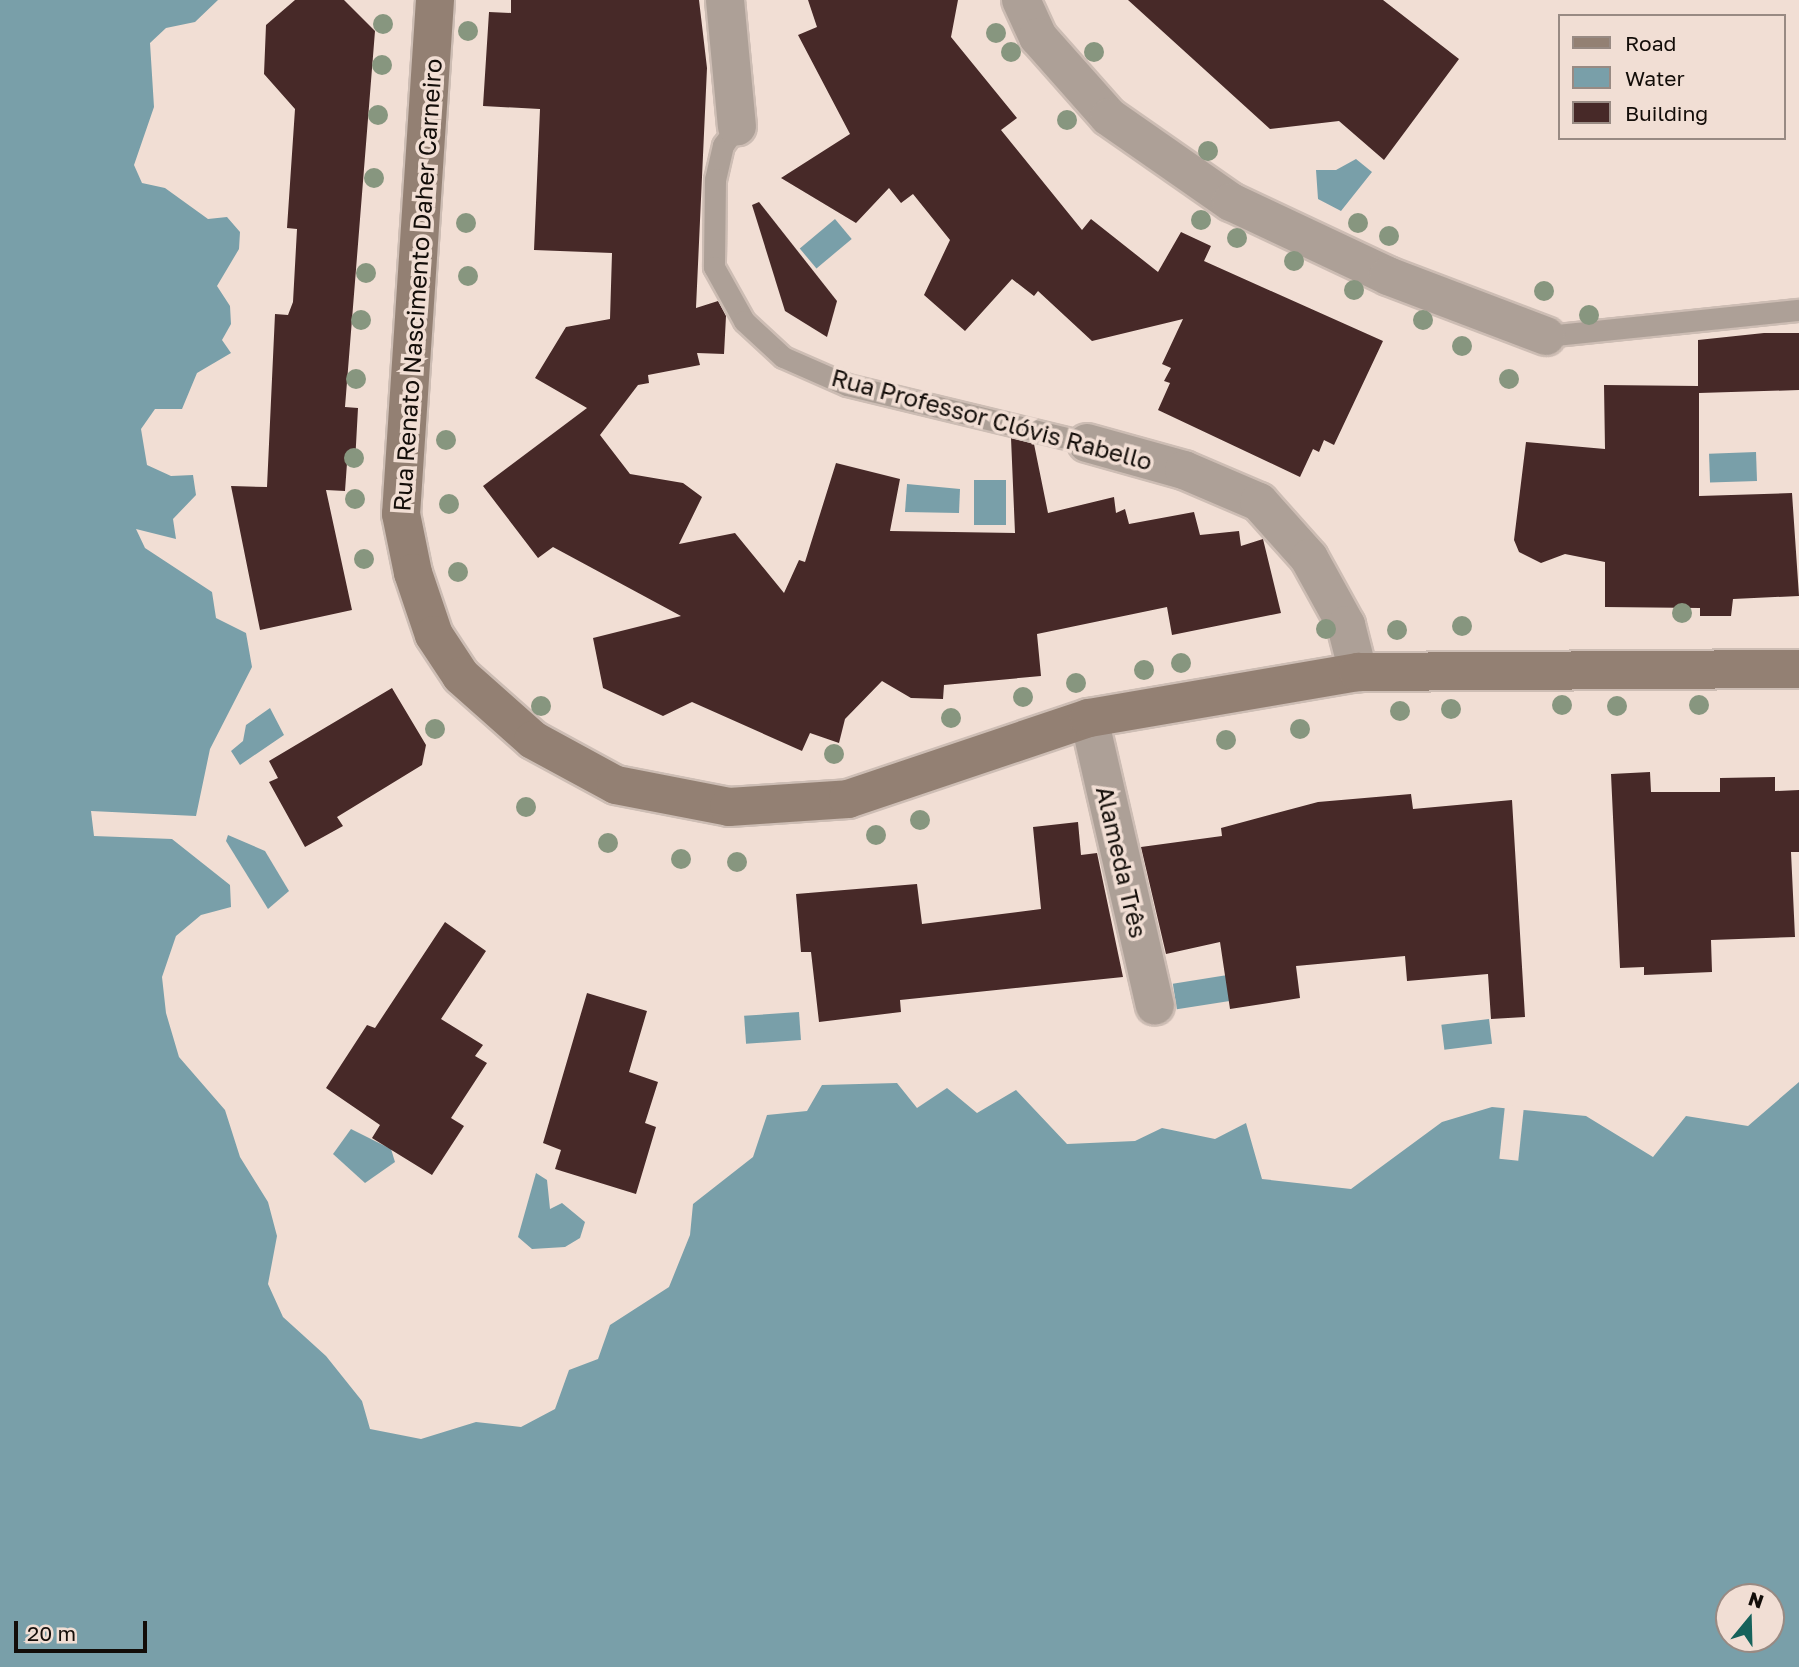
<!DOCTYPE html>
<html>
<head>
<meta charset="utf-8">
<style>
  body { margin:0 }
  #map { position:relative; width:1799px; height:1667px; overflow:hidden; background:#f1ded4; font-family:"Golos Text",sans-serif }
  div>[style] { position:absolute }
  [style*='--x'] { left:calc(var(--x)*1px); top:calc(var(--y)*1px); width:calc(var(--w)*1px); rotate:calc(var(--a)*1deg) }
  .water>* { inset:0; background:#799fa9; transform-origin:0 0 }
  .pier>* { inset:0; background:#f1ded4; transform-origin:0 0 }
  .building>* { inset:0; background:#472928 }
  .roads { filter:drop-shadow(2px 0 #cdbdb4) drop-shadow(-2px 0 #cdbdb4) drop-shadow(0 2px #cdbdb4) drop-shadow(0 -2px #cdbdb4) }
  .lane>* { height:21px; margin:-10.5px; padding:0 10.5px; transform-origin:10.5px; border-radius:10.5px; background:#ada097 }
  .street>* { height:38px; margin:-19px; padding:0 19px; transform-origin:19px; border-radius:19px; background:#ada097 }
  .secondary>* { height:38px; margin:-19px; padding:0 19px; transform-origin:19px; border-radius:19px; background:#938073 }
  .trees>* { width:20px; height:20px; margin:-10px; border-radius:50%; background:#87967f }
  span { translate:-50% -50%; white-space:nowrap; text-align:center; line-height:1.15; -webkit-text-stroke:7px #f1ded4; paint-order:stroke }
  .street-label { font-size:24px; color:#130d09 }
  .legend { position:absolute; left:1558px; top:14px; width:228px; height:126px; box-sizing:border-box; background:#f1ded4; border:2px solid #988a83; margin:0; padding:9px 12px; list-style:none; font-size:21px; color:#130d09 }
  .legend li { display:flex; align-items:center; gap:14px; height:35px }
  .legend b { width:35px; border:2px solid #988a83 }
  .north { position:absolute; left:1715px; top:1583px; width:70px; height:70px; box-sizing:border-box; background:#f1ded4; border:2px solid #988a83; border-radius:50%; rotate:19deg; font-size:19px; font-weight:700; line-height:28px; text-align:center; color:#130d09 }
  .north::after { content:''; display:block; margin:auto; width:24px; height:32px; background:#16625b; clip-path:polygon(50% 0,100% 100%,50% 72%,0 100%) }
  .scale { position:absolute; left:14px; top:1621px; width:133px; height:32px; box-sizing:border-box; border:4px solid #130d09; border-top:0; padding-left:9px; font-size:21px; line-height:24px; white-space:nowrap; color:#130d09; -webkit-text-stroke:5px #f1ded4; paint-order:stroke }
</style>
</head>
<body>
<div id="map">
  <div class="water">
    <div style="clip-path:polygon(evenodd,0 0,218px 0,195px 22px,166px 28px,150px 43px,154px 107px,134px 165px,142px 183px,165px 188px,208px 219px,227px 217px,240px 232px,239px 249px,217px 286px,230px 306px,231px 324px,222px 340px,231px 353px,197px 373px,182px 409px,155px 409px,141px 429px,147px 465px,171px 476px,193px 475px,196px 495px,173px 519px,176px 539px,136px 529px,145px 548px,212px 592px,216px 618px,246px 633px,252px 667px,210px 749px,196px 816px,91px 811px,94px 836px,172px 839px,230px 885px,231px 907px,201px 915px,176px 936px,162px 977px,166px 1013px,179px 1057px,225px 1110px,240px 1157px,268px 1202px,277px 1236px,268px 1284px,283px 1317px,326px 1356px,362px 1401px,370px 1429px,421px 1439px,476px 1422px,521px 1427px,555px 1409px,569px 1370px,598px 1359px,610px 1325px,669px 1287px,690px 1235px,693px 1204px,753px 1157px,767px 1115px,807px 1111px,822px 1085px,897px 1083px,917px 1108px,947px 1088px,977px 1113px,1016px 1090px,1067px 1144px,1135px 1141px,1162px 1128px,1215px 1139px,1246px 1123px,1262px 1179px,1351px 1189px,1442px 1122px,1492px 1107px,1586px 1116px,1653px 1157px,1686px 1116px,1748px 1126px,1799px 1082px,1799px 1667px,0 1667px,0 0,1729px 1597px,1771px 1597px,1771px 1639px,1729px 1639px,1729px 1597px)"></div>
    <div style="clip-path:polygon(1356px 159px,1372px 172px,1341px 211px,1318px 199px,1316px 170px,1336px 170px)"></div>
    <div style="left:835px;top:219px;width:26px;height:46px;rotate:50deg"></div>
    <div style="left:1756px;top:452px;width:29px;height:47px;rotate:88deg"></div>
    <div style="left:974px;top:480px;width:32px;height:45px"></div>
    <div style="clip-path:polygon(907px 484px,960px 489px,959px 513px,905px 512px)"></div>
    <div style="clip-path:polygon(270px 708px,284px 735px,240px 765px,231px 751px,243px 741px,246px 725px)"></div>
    <div style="clip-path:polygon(228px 835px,265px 851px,289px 891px,268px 909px,226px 841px)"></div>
    <div style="left:1240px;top:973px;width:26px;height:68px;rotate:81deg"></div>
    <div style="left:799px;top:1012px;width:28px;height:55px;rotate:86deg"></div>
    <div style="left:1489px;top:1019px;width:25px;height:48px;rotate:83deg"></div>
    <div style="clip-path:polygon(351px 1129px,391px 1149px,395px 1162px,365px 1183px,333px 1154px)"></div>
    <div style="clip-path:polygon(536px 1173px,547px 1180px,550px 1209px,562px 1203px,585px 1222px,580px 1238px,565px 1247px,532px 1249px,518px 1237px)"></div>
  </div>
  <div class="pier">
    <div style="left:1505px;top:1105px;width:19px;height:54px;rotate:6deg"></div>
  </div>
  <div class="building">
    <div style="clip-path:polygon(295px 0,344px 0,375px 31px,345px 407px,358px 408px,355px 463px,347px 463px,345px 491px,326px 490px,352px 610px,260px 630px,231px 486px,267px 487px,275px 314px,288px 315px,293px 302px,297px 229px,287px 228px,295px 109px,264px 74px,266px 25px)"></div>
    <div style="clip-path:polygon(511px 0,699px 0,707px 68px,696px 308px,718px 301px,726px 316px,724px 354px,697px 353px,700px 365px,648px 375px,649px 383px,638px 385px,600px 435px,630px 474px,683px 483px,702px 497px,679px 544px,735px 533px,784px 593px,799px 560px,805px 562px,836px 463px,900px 479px,890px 531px,1015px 533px,1011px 438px,1034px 444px,1048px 513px,1114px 497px,1116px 513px,1125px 509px,1129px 524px,1194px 512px,1200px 535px,1239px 531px,1241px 546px,1263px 539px,1281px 613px,1172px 635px,1167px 607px,1037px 634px,1041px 676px,944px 685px,943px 699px,911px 698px,882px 681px,845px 719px,839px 743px,810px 733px,802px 751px,692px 702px,663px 716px,603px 688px,593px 638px,681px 616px,553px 547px,538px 558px,483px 486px,587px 408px,535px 378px,566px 327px,610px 319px,612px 253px,534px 250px,540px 109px,483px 106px,489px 12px,511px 13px)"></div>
    <div style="clip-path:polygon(808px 0,958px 0,951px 37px,1017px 118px,1001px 130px,1082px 230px,1091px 219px,1158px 272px,1181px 232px,1211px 246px,1204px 261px,1383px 341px,1334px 445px,1324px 440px,1319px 452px,1313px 449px,1300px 477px,1158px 410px,1170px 383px,1164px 381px,1171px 368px,1162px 364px,1183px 319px,1092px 341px,1038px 291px,1034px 296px,1012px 279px,965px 331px,924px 295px,950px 240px,913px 194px,901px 203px,889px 188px,856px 223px,781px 178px,850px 134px,798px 35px,817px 27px)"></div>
    <div style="clip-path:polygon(1128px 0,1383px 0,1459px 59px,1384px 160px,1339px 121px,1270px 129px)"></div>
    <div style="clip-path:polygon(759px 202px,837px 301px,827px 337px,785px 311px,752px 205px)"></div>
    <div style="clip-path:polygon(1764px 333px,1799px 333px,1799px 390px,1699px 393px,1699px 496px,1792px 493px,1799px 596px,1733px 599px,1731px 616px,1700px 616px,1700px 608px,1605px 607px,1605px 562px,1565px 554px,1541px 563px,1519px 552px,1514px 540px,1526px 442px,1605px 449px,1604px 385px,1698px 386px,1698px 340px)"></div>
    <div style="clip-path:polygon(392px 688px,426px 745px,422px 765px,337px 817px,343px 826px,305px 847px,269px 782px,278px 778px,269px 761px)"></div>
    <div style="clip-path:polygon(1650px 772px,1651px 792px,1720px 792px,1720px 778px,1775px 777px,1775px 791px,1799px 790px,1799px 852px,1791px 852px,1795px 937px,1711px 940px,1712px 972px,1644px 975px,1644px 967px,1620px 968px,1611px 774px)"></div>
    <div style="clip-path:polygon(1411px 794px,1413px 809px,1512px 800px,1525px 1017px,1491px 1019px,1488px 974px,1407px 981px,1405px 956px,1296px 966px,1300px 998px,1230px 1009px,1220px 942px,1166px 954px,1141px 847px,1222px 836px,1221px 828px,1318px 802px)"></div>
    <div style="clip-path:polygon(1078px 822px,1081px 855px,1097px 853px,1123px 977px,900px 1000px,901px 1012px,819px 1022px,811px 952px,801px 952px,796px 894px,917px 884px,922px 924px,1041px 909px,1033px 827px)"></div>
    <div style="clip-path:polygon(445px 922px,486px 951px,441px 1019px,483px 1045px,475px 1056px,487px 1063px,451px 1118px,464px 1126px,432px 1175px,372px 1138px,380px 1125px,326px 1088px,367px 1025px,375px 1028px)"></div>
    <div style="clip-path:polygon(587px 993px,647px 1011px,629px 1072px,658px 1082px,645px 1123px,656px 1127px,636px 1194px,555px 1169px,561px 1150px,543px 1143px)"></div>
  </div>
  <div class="roads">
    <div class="lane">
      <div style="--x:737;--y:126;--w:24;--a:126"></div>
      <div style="--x:723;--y:145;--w:35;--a:103"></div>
      <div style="--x:715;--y:179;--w:88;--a:90.7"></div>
      <div style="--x:714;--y:267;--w:62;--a:60.9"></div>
      <div style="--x:744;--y:321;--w:53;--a:42.7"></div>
      <div style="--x:783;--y:357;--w:70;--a:23.6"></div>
      <div style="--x:847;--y:385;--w:247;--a:13.6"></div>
      <div style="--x:1546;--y:336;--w:254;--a:-5.9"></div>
    </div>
    <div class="street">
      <div style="--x:725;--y:0;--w:127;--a:84.6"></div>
      <div style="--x:1021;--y:0;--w:41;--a:65.3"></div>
      <div style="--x:1038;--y:37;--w:107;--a:48.4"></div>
      <div style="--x:1109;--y:117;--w:149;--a:34.9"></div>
      <div style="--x:1231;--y:202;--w:174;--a:25.2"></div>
      <div style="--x:1388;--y:276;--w:169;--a:20.8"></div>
      <div style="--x:1087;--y:443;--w:101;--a:15.6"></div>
      <div style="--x:1184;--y:470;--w:82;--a:23.1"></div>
      <div style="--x:1259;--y:502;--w:75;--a:48.2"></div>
      <div style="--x:1309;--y:558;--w:77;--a:61.1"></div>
      <div style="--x:1346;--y:625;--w:49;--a:75.7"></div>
      <div style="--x:1089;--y:718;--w:295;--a:77.1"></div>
    </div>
    <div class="secondary">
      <div style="--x:435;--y:0;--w:515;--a:93.78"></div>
      <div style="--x:401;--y:514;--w:60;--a:78.5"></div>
      <div style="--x:413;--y:573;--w:65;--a:71.3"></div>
      <div style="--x:434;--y:635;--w:49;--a:56.6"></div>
      <div style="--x:461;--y:676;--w:96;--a:41.6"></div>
      <div style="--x:533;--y:740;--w:94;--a:28.5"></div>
      <div style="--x:616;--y:785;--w:115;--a:11"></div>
      <div style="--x:729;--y:807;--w:119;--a:-3.8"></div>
      <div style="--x:848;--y:799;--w:254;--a:-18.6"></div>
      <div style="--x:1089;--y:718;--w:273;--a:-9.7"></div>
      <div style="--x:1358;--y:672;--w:441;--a:-0.4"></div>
    </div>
  </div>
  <div class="trees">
    <div style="left:383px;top:24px"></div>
    <div style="left:468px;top:31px"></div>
    <div style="left:996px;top:33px"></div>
    <div style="left:1011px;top:52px"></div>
    <div style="left:1094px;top:52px"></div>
    <div style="left:382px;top:65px"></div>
    <div style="left:378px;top:115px"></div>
    <div style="left:1067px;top:120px"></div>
    <div style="left:1208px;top:151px"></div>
    <div style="left:374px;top:178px"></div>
    <div style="left:1201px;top:220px"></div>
    <div style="left:466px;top:223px"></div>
    <div style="left:1358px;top:223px"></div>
    <div style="left:1389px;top:236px"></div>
    <div style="left:1237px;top:238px"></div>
    <div style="left:1294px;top:261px"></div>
    <div style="left:366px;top:273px"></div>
    <div style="left:468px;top:276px"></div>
    <div style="left:1354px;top:290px"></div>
    <div style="left:1544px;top:291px"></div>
    <div style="left:1589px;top:315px"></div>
    <div style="left:361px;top:320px"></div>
    <div style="left:1423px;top:320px"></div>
    <div style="left:1462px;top:346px"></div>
    <div style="left:356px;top:379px"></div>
    <div style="left:1509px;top:379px"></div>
    <div style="left:446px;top:440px"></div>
    <div style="left:354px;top:458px"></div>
    <div style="left:355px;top:499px"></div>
    <div style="left:449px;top:504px"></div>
    <div style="left:364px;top:559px"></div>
    <div style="left:458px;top:572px"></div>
    <div style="left:1682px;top:613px"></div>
    <div style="left:1462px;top:626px"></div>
    <div style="left:1326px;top:629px"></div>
    <div style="left:1397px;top:630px"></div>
    <div style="left:1181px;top:663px"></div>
    <div style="left:1144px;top:670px"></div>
    <div style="left:1076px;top:683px"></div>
    <div style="left:1023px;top:697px"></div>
    <div style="left:1562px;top:705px"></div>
    <div style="left:1699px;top:705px"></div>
    <div style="left:541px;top:706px"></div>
    <div style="left:1617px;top:706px"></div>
    <div style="left:1451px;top:709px"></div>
    <div style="left:1400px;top:711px"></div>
    <div style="left:951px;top:718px"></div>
    <div style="left:435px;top:729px"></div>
    <div style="left:1300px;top:729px"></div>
    <div style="left:1226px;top:740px"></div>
    <div style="left:834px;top:754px"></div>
    <div style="left:526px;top:807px"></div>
    <div style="left:920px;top:820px"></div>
    <div style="left:876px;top:835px"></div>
    <div style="left:608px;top:843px"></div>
    <div style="left:681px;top:859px"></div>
    <div style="left:737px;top:862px"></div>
  </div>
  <div class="street-label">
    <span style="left:417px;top:285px;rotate:-86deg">Rua Renato Nascimento Daher Carneiro</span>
    <span style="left:992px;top:419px;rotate:15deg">Rua Professor Clóvis Rabello</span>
    <span style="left:1122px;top:862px;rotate:77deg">Alameda Três</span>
  </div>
  <ul class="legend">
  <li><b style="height:9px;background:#938073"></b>Road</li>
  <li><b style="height:19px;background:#799fa9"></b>Water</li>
  <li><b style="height:19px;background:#472928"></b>Building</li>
  </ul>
  <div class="north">N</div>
  <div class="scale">20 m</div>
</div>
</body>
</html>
